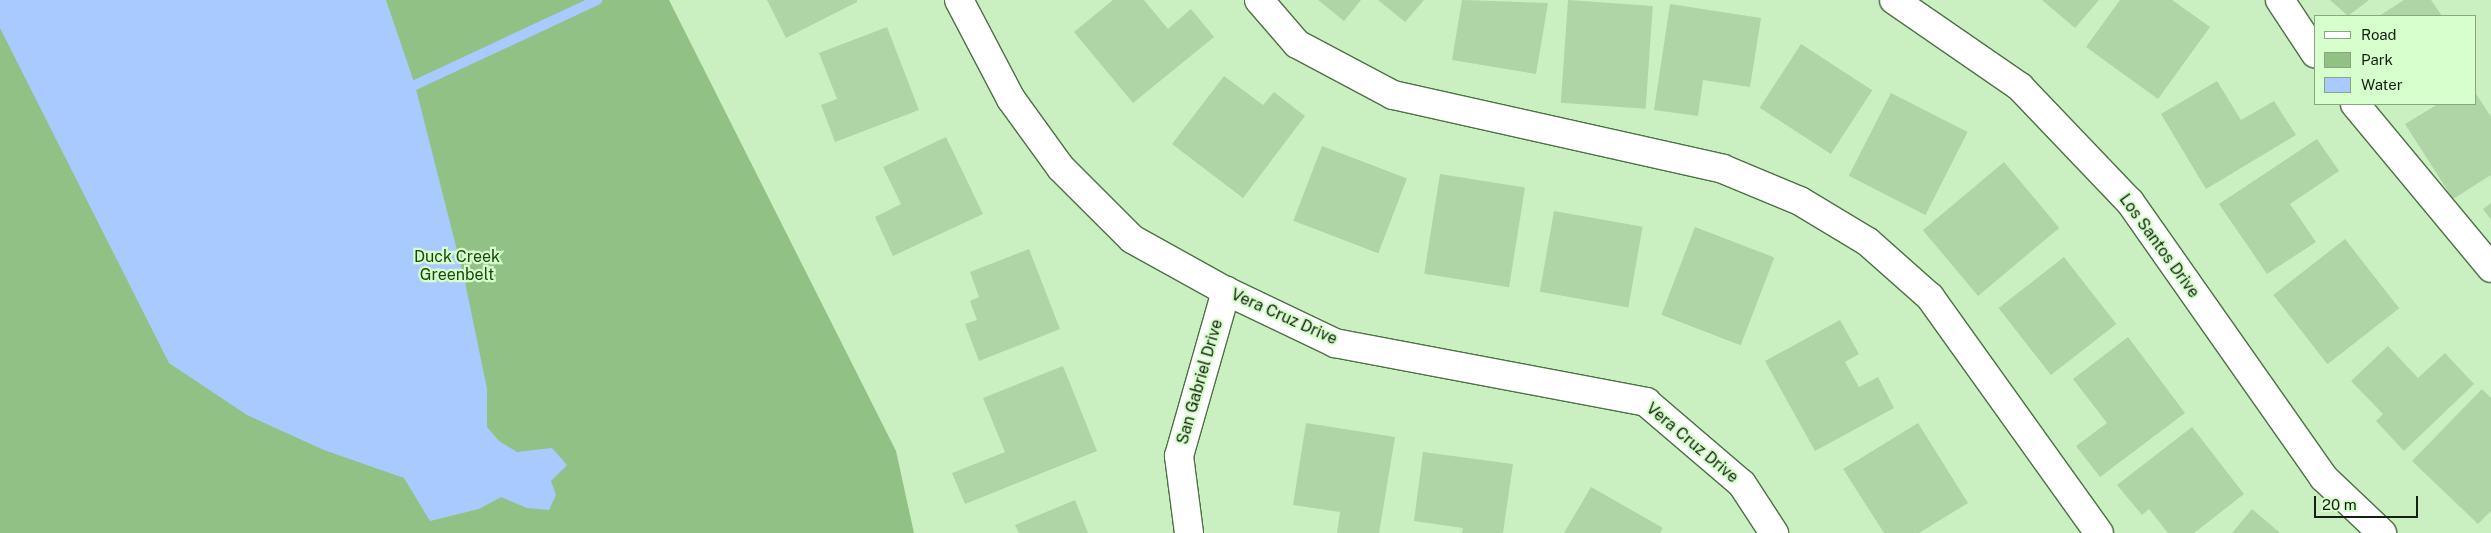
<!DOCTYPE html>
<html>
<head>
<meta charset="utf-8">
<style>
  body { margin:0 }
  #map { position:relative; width:2491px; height:533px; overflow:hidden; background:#caf0c1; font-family:"Public Sans",sans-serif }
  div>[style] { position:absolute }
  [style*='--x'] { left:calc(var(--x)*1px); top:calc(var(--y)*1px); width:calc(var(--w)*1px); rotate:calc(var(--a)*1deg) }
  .green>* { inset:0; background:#92c186 }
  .water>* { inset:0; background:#a9cafe }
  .stream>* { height:10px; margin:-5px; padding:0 5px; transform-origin:5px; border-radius:5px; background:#a9cafe }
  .building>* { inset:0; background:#afd4a6; transform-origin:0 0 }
  .roads { filter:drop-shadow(1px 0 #4e7046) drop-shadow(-1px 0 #4e7046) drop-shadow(0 1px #4e7046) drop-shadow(0 -1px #4e7046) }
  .minor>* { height:28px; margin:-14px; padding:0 14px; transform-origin:14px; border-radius:14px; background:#fff }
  span { translate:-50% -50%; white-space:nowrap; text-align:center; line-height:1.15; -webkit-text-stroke:4.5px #d7fecd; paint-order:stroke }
  .street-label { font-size:16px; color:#132110 }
  .park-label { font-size:16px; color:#19490a }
  .legend { position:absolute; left:2314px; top:15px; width:162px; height:90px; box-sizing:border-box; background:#d7fecd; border:1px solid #89a681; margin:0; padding:6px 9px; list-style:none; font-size:15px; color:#132110 }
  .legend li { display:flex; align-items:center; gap:10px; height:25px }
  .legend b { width:25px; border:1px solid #89a681 }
  .scale { position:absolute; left:2314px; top:496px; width:104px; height:22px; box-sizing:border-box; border:2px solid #132110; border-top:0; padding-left:6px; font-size:15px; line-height:18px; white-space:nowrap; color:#132110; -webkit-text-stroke:4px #d7fecd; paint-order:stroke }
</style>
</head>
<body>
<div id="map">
  <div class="green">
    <div style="clip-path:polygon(0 0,669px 0,896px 451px,914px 533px,0 533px)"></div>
  </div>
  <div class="water">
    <div style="clip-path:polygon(0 0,386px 0,415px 85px,465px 282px,487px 389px,487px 427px,499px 441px,517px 452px,552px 448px,567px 465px,551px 481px,556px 495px,549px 510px,527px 508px,501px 497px,479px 509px,430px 521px,404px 478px,324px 450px,247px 415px,169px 363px,0 28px)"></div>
  </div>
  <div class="stream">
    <div style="--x:415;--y:85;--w:201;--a:-25"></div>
  </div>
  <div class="building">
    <div style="clip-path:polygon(767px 0,857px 0,857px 2px,786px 38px)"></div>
    <div style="clip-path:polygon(1113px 0,1144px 0,1168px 29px,1191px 9px,1214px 37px,1133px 103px,1074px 32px)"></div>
    <div style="clip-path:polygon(1318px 0,1361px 0,1344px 21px)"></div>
    <div style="clip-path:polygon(1378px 0,1424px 0,1405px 22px)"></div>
    <div style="clip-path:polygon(1462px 0,1548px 3px,1536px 74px,1452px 60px)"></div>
    <div style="left:1568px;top:0;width:85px;height:103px;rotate:4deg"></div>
    <div style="clip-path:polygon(2042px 0,2099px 0,2075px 28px)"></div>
    <div style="clip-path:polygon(2120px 0,2172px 0,2210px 27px,2158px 99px,2086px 47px)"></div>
    <div style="clip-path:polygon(2330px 0,2369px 0,2348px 16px)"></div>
    <div style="clip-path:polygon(2404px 0,2431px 0,2442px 16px,2379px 16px)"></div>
    <div style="clip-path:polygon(1670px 4px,1761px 18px,1750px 87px,1703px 80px,1698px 116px,1654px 110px)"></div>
    <div style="clip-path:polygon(887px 27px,919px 110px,835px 142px,821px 105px,837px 99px,819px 53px)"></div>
    <div style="left:1801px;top:44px;width:85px;height:76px;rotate:33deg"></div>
    <div style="clip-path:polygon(1224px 76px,1263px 105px,1274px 92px,1305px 116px,1243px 198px,1172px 144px)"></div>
    <div style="clip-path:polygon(2217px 81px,2241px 120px,2274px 101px,2296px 135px,2206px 189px,2161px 114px)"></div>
    <div style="clip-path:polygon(2475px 92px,2491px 117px,2491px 175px,2453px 199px,2405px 124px,2438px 104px,2475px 104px)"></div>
    <div style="left:1891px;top:93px;width:86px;height:93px;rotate:27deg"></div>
    <div style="clip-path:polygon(946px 137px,983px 214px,893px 256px,875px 217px,901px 204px,883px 167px)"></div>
    <div style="clip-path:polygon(2317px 139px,2339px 171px,2290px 204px,2316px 242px,2267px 274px,2219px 204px)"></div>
    <div style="left:1322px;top:146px;width:91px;height:80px;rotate:21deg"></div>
    <div style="left:2004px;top:162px;width:86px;height:106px;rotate:50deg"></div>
    <div style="left:1440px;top:174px;width:86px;height:101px;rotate:9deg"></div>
    <div style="clip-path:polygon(2491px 203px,2491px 220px,2483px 209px)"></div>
    <div style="left:1554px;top:211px;width:90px;height:82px;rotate:10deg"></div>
    <div style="left:1695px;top:227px;width:85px;height:94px;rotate:21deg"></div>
    <div style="left:2345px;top:239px;width:88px;height:91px;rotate:52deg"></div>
    <div style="clip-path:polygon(1029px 249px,1060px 329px,979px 361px,965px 324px,977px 320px,970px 301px,979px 297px,970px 272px)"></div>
    <div style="left:2064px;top:257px;width:85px;height:83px;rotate:52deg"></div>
    <div style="clip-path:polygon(1840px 320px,1859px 354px,1845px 362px,1859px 387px,1878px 377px,1894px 408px,1815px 451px,1765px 361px)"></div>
    <div style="clip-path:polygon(2128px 337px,2185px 413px,2100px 477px,2076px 446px,2107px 423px,2073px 379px)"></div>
    <div style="clip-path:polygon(2388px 346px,2418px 378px,2445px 353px,2474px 384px,2404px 451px,2376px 421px,2383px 414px,2351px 381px)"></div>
    <div style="clip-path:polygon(1063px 366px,1097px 451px,965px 504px,952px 473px,1005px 452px,983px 398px)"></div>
    <div style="clip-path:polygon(2482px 389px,2491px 398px,2491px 511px,2478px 524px,2412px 461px)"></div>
    <div style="clip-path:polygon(1306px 423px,1395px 437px,1379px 533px,1337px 533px,1340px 512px,1293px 505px)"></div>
    <div style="clip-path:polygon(1918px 423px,1968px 503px,1919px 533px,1884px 533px,1843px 469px)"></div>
    <div style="clip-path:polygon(2192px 427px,2244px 494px,2194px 533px,2168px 533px,2149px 509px,2142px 515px,2117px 485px)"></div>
    <div style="clip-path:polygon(1423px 452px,1513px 464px,1503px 533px,1462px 533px,1463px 528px,1414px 521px)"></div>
    <div style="clip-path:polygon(1591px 487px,1663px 528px,1660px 533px,1564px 533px)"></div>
    <div style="clip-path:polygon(1075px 500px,1088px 533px,1019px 533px,1015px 525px)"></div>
    <div style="clip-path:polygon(2252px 509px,2280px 533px,2232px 533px)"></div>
  </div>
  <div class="roads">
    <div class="minor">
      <div style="--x:959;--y:0;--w:112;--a:62.3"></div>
      <div style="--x:1011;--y:99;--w:85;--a:54.1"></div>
      <div style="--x:1061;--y:168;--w:100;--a:45"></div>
      <div style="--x:1132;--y:239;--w:107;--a:29"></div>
      <div style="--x:1226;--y:291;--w:121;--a:25.5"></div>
      <div style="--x:1335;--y:343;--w:317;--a:10.7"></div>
      <div style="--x:1646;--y:402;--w:126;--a:40.5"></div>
      <div style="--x:1742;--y:484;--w:59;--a:56.9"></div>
      <div style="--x:1259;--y:0;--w:58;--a:49.2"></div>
      <div style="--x:1297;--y:44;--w:109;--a:28"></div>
      <div style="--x:1393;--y:95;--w:338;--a:12.6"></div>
      <div style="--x:1723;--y:169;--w:83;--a:22.6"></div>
      <div style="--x:1800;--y:201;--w:79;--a:31.1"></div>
      <div style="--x:1868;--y:242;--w:83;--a:41.6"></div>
      <div style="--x:1930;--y:297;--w:290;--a:54.4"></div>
      <div style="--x:1894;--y:0;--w:153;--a:34.6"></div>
      <div style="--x:2020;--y:87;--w:159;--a:46.3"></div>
      <div style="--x:2130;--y:202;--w:337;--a:54.9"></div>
      <div style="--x:2324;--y:478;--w:80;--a:43.5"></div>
      <div style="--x:2280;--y:0;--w:64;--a:56.6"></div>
      <div style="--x:2355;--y:104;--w:213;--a:50.3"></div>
      <div style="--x:1189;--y:533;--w:78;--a:-97.4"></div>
      <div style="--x:1179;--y:456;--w:172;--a:-74.1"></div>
    </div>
  </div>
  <div class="street-label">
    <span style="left:2159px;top:246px;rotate:54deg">Los Santos Drive</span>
    <span style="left:1284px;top:317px;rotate:24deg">Vera Cruz Drive</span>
    <span style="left:1200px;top:382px;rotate:-74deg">San Gabriel Drive</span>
    <span style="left:1692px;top:443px;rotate:40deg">Vera Cruz Drive</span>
  </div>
  <div class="park-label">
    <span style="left:457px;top:266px">Duck Creek<br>Greenbelt</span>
  </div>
  <ul class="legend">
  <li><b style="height:6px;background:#fff"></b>Road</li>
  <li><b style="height:14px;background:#92c186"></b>Park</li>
  <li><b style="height:14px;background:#a9cafe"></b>Water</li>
  </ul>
  <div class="scale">20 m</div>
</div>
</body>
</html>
